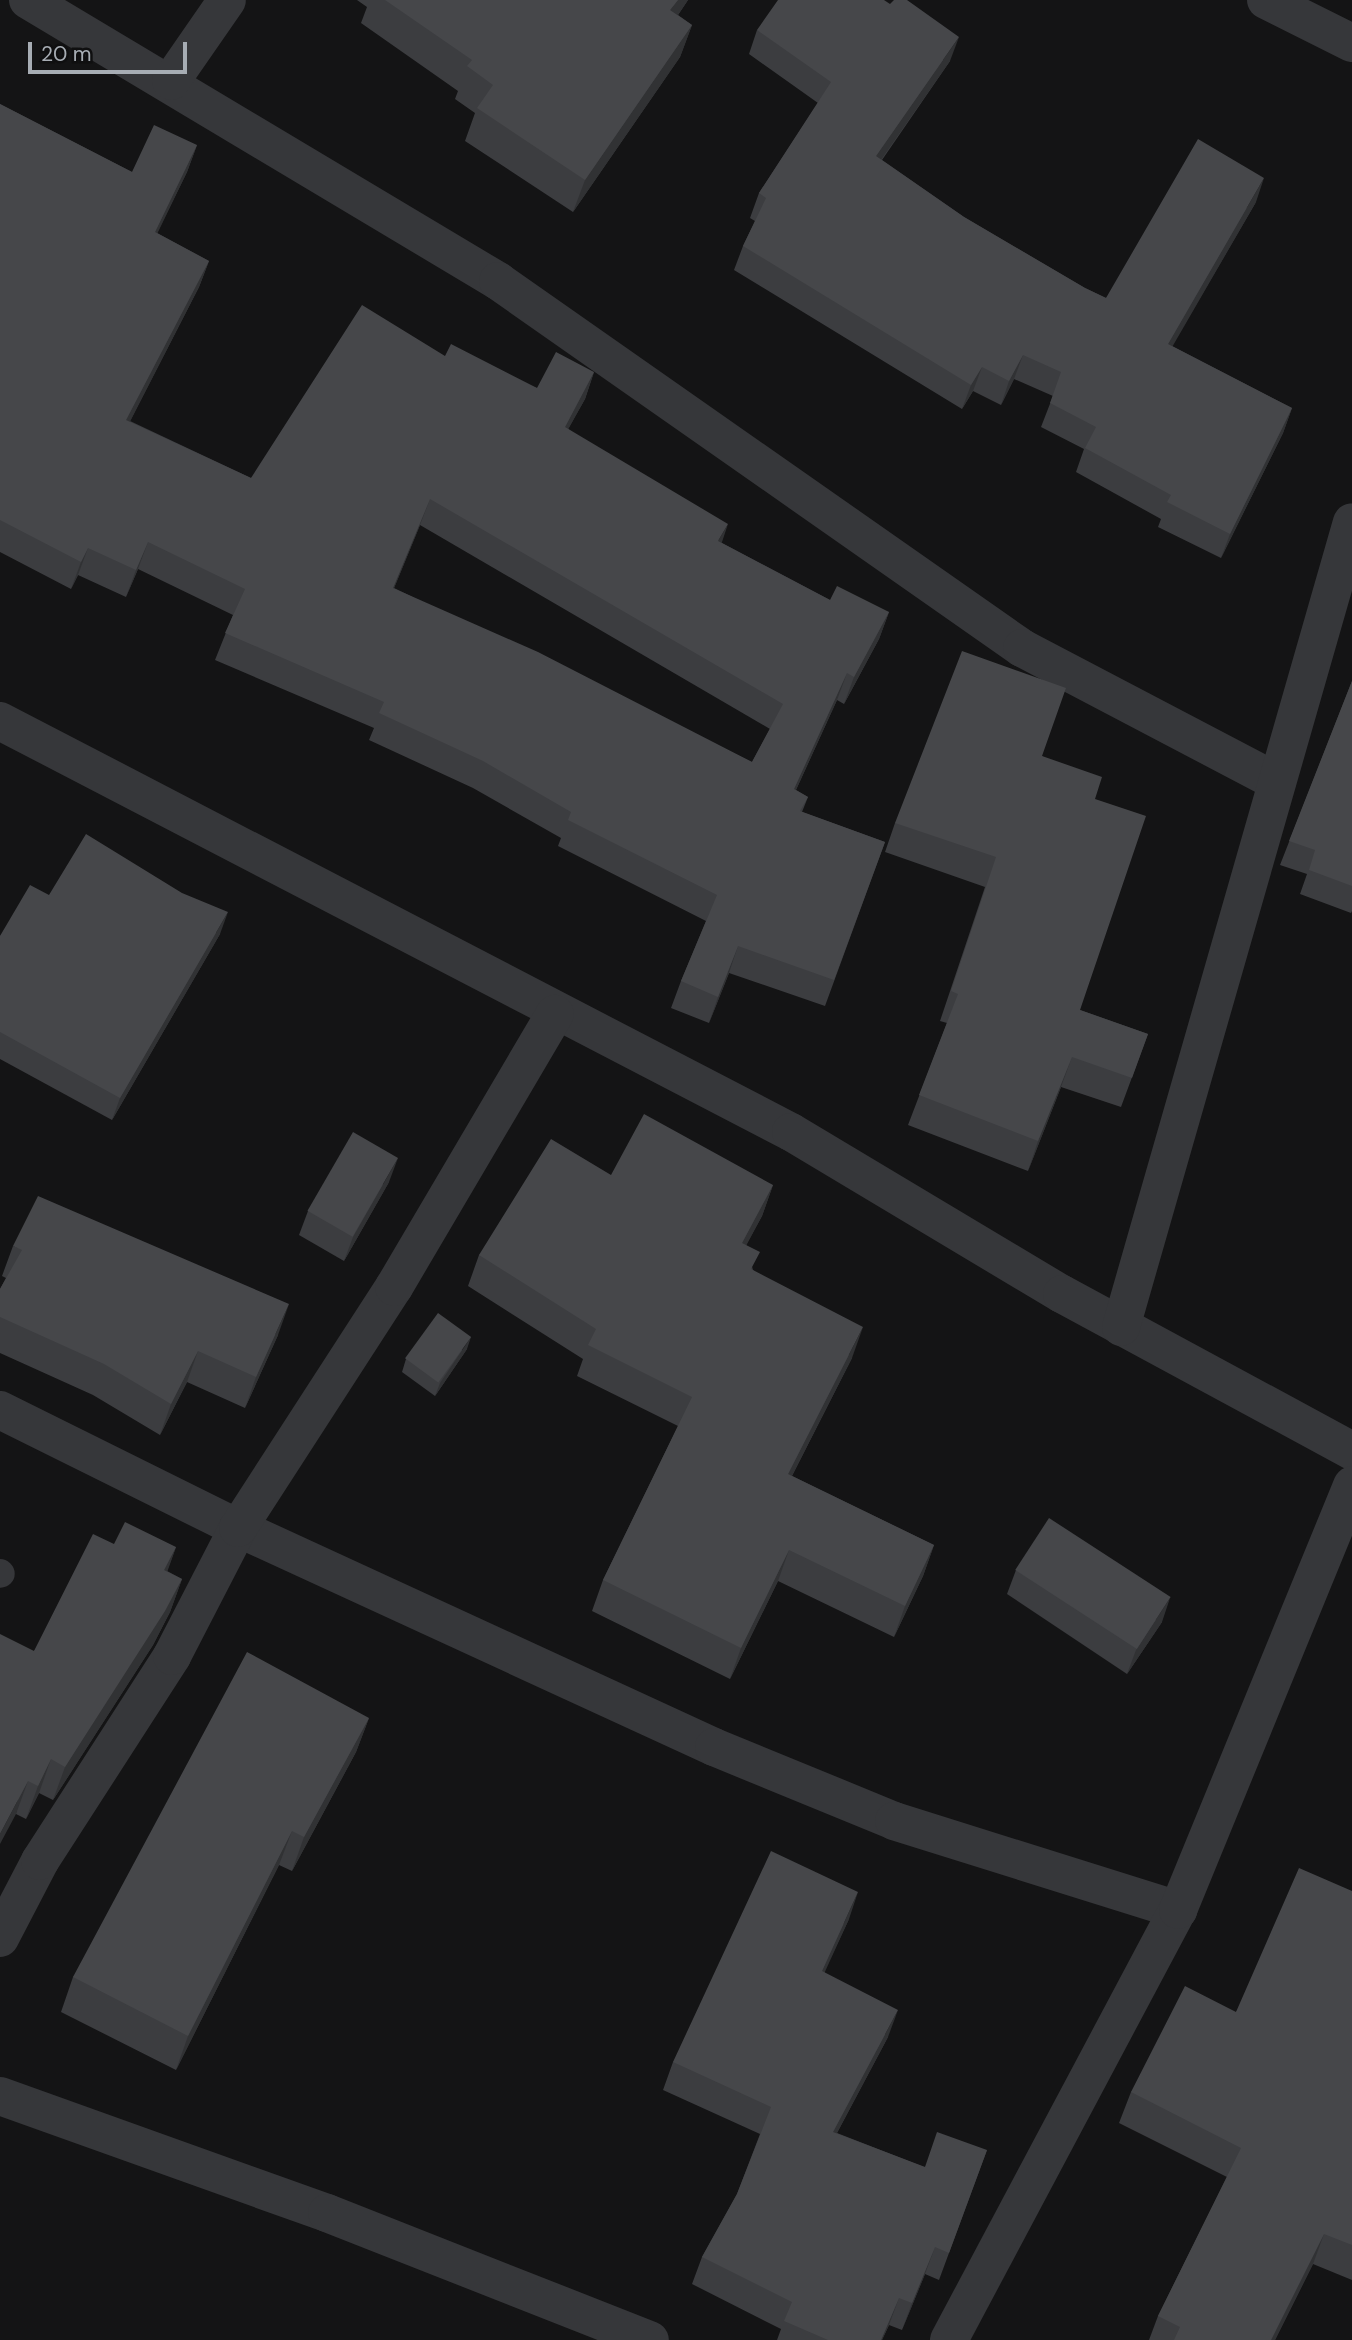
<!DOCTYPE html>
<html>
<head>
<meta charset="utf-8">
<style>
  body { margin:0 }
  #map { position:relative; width:1352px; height:2340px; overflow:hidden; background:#141415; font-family:"DM Sans",sans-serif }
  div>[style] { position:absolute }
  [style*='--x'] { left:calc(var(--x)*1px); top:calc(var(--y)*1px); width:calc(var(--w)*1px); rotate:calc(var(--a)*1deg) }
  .lane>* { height:28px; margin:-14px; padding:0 14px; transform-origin:14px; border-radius:14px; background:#36373a }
  .street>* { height:38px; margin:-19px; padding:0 19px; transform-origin:19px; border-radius:19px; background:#36373a }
  .wall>* { inset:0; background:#3c3d40 }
  .shaded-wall>* { inset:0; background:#313234 }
  .building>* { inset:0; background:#46474a; transform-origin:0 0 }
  span { translate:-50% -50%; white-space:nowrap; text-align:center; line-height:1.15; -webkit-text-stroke:6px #0f0f10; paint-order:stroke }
  .scale { position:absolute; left:28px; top:42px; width:159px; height:32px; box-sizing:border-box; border:4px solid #a7adb4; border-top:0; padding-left:9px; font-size:21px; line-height:24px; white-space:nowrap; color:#a7adb4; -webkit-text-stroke:5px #0f0f10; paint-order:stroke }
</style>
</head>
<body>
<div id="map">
  <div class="lane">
    <div style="--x:0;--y:1573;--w:1;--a:45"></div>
  </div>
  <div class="street">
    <div style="--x:28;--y:0;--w:548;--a:30.87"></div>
    <div style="--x:498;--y:281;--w:640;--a:35.01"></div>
    <div style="--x:1022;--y:648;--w:288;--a:27.7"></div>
    <div style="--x:1266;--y:0;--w:96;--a:26.6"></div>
    <div style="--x:171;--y:81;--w:98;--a:-55.3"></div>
    <div style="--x:0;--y:721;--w:891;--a:27.46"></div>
    <div style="--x:791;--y:1132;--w:316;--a:30.9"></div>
    <div style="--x:1062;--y:1294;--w:330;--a:28.4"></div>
    <div style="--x:1121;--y:1327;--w:837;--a:-73.99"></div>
    <div style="--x:0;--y:1410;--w:266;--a:26.4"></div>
    <div style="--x:238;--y:1528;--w:524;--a:24.71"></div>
    <div style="--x:714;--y:1747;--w:195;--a:22.3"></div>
    <div style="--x:894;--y:1821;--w:298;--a:17.4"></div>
    <div style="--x:0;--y:1938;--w:87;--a:-62.5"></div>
    <div style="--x:40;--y:1861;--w:244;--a:-57.2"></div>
    <div style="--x:172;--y:1656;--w:144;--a:-62.7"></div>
    <div style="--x:238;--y:1528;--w:287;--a:-57.1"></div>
    <div style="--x:394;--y:1287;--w:317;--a:-59.5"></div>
    <div style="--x:0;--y:2096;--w:347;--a:19.7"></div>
    <div style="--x:327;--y:2213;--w:347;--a:21.5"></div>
    <div style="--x:949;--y:2340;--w:487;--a:-62"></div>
    <div style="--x:1178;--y:1910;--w:459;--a:-67.7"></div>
  </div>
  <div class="wall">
    <div style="clip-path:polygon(357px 0,688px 0,678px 15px,692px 25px,680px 57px,573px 212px,465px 141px,475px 113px,455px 99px,458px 91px,361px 23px,367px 7px)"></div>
    <div style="clip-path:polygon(757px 30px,950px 61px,882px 160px,964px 217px,1085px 288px,1106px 298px,1256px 202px,1172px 346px,1292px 408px,1283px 433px,1221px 558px,1158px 527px,1161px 519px,1076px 472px,1084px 449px,1041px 427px,1053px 396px,1014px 379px,1001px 405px,973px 391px,962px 409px,734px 270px,743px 246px,755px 221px,750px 218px,759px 193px,818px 103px,749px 54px)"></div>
    <div style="clip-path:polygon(evenodd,0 104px,132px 172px,197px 145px,187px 172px,157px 233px,209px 261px,199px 287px,130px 421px,251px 478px,445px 356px,537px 388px,594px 372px,585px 399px,568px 429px,722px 543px,830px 600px,889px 612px,879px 639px,844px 704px,837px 700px,796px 790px,808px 797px,802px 812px,885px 842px,825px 1006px,729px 973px,709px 1023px,671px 1008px,681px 981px,706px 921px,558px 846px,561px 838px,473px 788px,369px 740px,374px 728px,215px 660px,233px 615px,138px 569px,126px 597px,78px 575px,71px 589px,0 552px,0 104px,420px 525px,770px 729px,752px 762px,394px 588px,420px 525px)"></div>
    <div style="clip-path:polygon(1352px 681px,1352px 911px,1351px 913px,1300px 894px,1307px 874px,1280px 865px)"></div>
    <div style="clip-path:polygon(1042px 756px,1095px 799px,1080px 1010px,1148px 1034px,1121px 1107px,1061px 1087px,1028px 1171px,908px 1125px,947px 1023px,940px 1021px,985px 887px,885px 852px,895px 823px)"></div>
    <div style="clip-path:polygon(49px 895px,220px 934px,112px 1120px,0 1059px,0 936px)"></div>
    <div style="clip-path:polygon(611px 1175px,773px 1185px,762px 1216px,746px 1245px,753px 1270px,852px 1358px,792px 1476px,934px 1545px,923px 1576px,894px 1637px,778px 1581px,730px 1679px,592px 1611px,603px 1580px,678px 1426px,577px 1376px,583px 1359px,468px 1286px,479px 1255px)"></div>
    <div style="clip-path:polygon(389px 1182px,344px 1261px,299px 1235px,308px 1211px)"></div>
    <div style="clip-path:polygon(13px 1246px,278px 1335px,245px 1408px,187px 1382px,160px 1435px,93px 1395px,0 1353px,0 1289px,6px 1278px,2px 1276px)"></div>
    <div style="clip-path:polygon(467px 1349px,435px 1396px,402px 1372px,406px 1359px)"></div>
    <div style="clip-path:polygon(114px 1544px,176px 1547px,167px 1571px,182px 1579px,170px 1612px,153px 1645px,53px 1800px,39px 1793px,26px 1819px,16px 1814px,34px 1651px)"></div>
    <div style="clip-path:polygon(1016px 1570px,1162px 1622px,1127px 1674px,1007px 1594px)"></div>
    <div style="clip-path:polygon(369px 1718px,356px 1752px,292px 1871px,279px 1865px,176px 2070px,61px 2012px,73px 1977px)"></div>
    <div style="clip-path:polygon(1352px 1891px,1352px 2280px,1313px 2264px,1275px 2340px,1149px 2340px,1158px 2316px,1227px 2177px,1119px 2123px,1131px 2092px,1236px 2012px)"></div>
    <div style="clip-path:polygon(849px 1919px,824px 1972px,888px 2037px,837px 2133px,924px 2167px,987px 2150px,939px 2280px,925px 2274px,902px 2330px,889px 2325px,882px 2340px,777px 2340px,781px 2329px,692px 2284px,702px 2257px,737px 2194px,760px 2134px,663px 2090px,673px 2062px)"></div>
  </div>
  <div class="shaded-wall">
    <div style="clip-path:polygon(678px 0,688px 0,659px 43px,670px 10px)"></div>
    <div style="clip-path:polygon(692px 25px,680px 57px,573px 212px,585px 180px)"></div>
    <div style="clip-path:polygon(959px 37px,950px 61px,867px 180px,876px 156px)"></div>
    <div style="clip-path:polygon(197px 145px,187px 172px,145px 259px,155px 232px)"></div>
    <div style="clip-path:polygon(1264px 178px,1256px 202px,1160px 368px,1168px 344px)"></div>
    <div style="clip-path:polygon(209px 261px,199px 287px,117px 447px,126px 420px)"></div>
    <div style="clip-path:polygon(1023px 355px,1014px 379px,1001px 405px,1009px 381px)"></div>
    <div style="clip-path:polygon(982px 367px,973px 391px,962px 409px,971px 385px)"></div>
    <div style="clip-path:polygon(594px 372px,585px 399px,555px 453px,565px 427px)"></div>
    <div style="clip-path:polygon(1292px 408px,1283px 433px,1221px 558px,1230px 534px)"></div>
    <div style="clip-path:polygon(430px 499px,420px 525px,383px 615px,393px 588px)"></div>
    <div style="clip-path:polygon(728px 524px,719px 551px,718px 541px)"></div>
    <div style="clip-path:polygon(148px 542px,138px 569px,126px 597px,136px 570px)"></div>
    <div style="clip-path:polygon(88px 548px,78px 575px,71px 589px,81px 562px)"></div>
    <div style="clip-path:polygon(889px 612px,879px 639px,844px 704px,854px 677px)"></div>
    <div style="clip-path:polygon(847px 673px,837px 700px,784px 816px,794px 789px)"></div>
    <div style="clip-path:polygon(228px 912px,220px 934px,112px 1120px,120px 1098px)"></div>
    <div style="clip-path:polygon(738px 946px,729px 973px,709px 1023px,718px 997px)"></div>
    <div style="clip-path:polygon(1072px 1057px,1061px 1087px,1028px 1171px,1038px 1141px)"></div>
    <div style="clip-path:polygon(398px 1158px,389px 1182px,344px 1261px,353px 1237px)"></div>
    <div style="clip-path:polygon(773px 1185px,762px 1216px,731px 1274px,742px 1243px)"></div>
    <div style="clip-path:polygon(289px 1304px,278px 1335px,245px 1408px,256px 1377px)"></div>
    <div style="clip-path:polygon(863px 1327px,852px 1358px,777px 1505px,788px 1474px)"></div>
    <div style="clip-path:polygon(471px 1337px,467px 1349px,435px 1396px,440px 1383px)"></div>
    <div style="clip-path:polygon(198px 1351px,187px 1382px,160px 1435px,171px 1404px)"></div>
    <div style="clip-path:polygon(934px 1545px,923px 1576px,894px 1637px,905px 1606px)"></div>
    <div style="clip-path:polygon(176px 1547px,164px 1581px,164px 1570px)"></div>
    <div style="clip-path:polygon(789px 1550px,778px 1581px,730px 1679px,741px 1648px)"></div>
    <div style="clip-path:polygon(182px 1579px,170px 1612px,153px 1645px,53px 1800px,65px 1767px)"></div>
    <div style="clip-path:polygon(1170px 1598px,1162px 1622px,1127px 1674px,1136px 1650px)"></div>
    <div style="clip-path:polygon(369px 1718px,356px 1752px,292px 1871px,304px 1837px)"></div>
    <div style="clip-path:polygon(51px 1759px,39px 1793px,26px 1819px,38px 1786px)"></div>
    <div style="clip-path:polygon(28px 1781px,16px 1814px,0 1844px,0 1834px)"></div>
    <div style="clip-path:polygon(292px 1831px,279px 1865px,176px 2070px,188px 2036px)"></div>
    <div style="clip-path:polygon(858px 1892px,849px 1919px,813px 1998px,822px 1971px)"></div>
    <div style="clip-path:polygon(898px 2010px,888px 2037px,823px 2159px,833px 2132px)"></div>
    <div style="clip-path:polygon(1324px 2234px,1313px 2264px,1275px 2340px,1271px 2340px)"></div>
    <div style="clip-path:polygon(935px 2247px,925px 2274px,902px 2330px,912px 2303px)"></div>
    <div style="clip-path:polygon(899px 2298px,889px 2325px,882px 2340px,881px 2340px)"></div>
  </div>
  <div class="building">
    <div style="clip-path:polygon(385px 0,678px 0,670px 10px,692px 25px,585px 180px,477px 108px,493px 85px,467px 66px,472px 60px)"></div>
    <div style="clip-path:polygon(778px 0,884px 0,890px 4px,894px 0,907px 0,959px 37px,876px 156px,964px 217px,1085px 288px,1106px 298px,1198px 139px,1264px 178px,1168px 344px,1292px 408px,1230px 534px,1167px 502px,1171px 495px,1085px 448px,1096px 427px,1050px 403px,1061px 372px,1023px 355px,1009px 381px,982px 367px,971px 385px,743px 246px,766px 198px,759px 193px,831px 82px,757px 30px)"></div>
    <div style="clip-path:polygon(evenodd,0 104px,132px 172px,154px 125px,197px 145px,155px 232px,209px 261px,126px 420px,251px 478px,362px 305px,445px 356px,451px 344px,537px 388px,556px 352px,594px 372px,565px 427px,728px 524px,718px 541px,830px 600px,837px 586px,889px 612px,854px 677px,847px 673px,794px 789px,808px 797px,800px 811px,885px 842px,834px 980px,738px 946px,718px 997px,681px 981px,717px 895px,568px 820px,571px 812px,483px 761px,379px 713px,384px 702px,225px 633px,245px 589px,148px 542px,136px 570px,88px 548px,81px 562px,0 520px,0 104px,430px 499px,783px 704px,752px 762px,538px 652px,393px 588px,430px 499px)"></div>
    <div style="clip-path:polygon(962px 651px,1066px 688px,1042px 756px,1102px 777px,1095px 799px,1146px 816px,1080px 1010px,1148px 1034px,1132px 1078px,1072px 1057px,1038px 1141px,919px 1095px,958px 994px,951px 991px,996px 857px,895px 823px)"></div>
    <div style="clip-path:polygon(1352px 681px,1352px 886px,1309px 870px,1315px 850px,1289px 841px)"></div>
    <div style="clip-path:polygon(86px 834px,182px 893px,228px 912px,120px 1098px,0 1032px,0 936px,30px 885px,49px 895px)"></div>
    <div style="clip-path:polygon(644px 1114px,773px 1185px,742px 1243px,760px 1252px,751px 1269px,863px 1327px,788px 1474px,934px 1545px,905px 1606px,789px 1550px,741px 1648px,603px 1580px,692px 1397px,588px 1345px,596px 1329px,479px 1255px,551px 1139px,611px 1175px)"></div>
    <div style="left:353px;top:1132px;width:52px;height:91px;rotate:30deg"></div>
    <div style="clip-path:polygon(38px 1196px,289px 1304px,256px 1377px,198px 1351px,171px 1404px,104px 1364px,0 1317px,0 1289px,22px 1250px,13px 1246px)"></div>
    <div style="left:438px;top:1313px;width:41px;height:56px;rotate:36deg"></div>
    <div style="left:1049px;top:1518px;width:145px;height:62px;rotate:33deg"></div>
    <div style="clip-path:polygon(125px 1522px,176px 1547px,164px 1570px,182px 1579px,165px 1611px,65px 1767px,51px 1759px,38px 1786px,28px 1781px,0 1834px,0 1634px,34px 1651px,93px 1534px,114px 1544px)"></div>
    <div style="clip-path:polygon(247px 1652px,369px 1718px,304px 1837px,292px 1831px,188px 2036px,73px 1977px)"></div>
    <div style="clip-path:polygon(771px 1851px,858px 1892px,822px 1971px,898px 2010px,833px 2132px,925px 2167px,937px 2132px,987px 2150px,949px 2253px,935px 2247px,912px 2303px,899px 2298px,881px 2340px,828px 2340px,784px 2321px,792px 2302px,702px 2257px,737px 2194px,771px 2107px,673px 2062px)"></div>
    <div style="clip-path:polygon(1299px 1868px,1352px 1891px,1352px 2245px,1324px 2234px,1271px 2340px,1174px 2340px,1180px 2327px,1158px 2316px,1241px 2148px,1131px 2092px,1185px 1986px,1236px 2012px)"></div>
  </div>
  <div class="scale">20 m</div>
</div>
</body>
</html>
